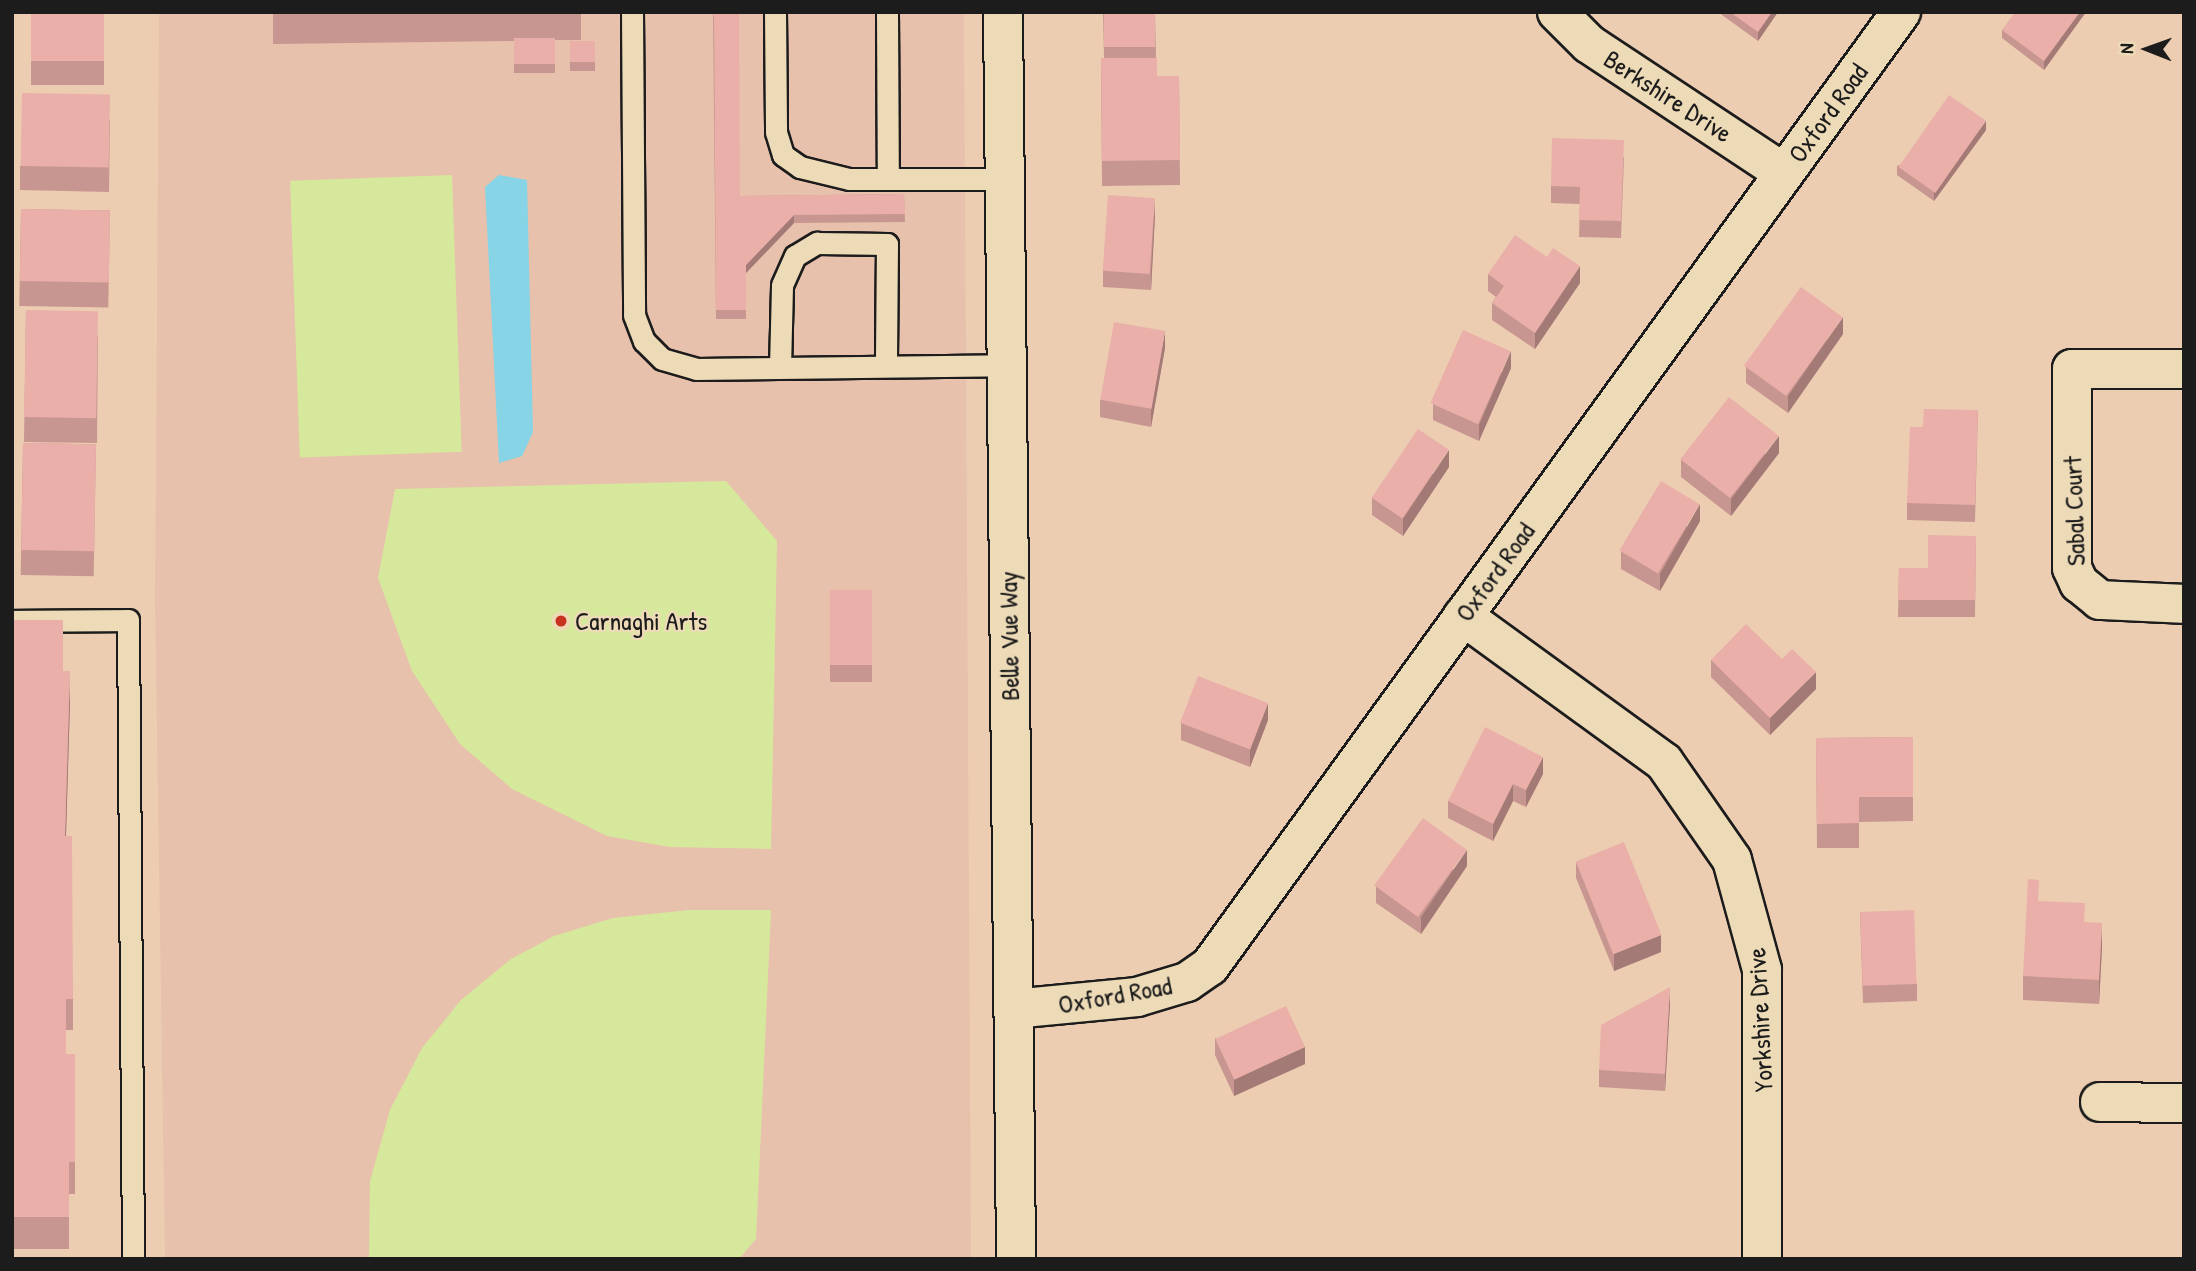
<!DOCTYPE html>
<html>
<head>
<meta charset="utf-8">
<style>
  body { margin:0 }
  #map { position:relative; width:2196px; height:1271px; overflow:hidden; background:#eccdb2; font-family:"Patrick Hand",sans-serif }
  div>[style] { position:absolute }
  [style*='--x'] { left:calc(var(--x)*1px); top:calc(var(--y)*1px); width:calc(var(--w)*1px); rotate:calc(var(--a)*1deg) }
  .built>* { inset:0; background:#e7c1ac }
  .green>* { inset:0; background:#d6e89c; transform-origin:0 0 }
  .water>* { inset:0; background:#86d4e5 }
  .roads { filter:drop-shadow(2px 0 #1c1c1c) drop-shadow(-2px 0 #1c1c1c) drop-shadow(0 2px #1c1c1c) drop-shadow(0 -2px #1c1c1c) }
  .service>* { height:21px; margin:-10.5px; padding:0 10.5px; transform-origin:10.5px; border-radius:10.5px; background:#eddab7 }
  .minor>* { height:38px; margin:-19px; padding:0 19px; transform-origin:19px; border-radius:19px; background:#eddab7 }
  .wall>* { inset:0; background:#c89690; transform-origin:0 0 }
  .shaded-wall>* { inset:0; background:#a37a76 }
  .building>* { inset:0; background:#e9afa8; transform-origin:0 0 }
  .dots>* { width:19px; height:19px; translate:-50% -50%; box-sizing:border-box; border:4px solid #eddab7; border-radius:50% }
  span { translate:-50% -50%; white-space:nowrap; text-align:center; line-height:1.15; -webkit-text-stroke:5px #eddab7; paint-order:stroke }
  .street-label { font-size:26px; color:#1c1c1c }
  .poi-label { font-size:26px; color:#1c1c1c }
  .left { translate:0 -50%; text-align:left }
  .frame { position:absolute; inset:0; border:14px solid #1c1c1c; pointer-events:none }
  .north { position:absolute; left:2112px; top:14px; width:70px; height:70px; -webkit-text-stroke:5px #eddab7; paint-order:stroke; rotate:271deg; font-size:19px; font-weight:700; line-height:28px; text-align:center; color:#1c1c1c }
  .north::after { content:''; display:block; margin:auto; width:24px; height:32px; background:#1c1c1c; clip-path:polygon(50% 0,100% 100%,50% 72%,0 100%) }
</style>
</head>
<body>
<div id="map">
  <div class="built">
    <div style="clip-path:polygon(159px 12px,964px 12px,971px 1259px,165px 1259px,155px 601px)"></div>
  </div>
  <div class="green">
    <div style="left:452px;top:175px;width:277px;height:162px;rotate:88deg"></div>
    <div style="clip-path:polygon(726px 481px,777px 541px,771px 849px,670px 847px,607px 836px,512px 789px,460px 744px,412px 671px,378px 578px,395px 489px)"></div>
    <div style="clip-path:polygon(689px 910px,771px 910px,756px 1239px,739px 1259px,369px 1259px,370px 1181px,390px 1110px,422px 1048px,461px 1000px,511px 959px,554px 936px,613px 918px)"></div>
  </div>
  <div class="water">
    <div style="clip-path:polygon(499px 175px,527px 180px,533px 432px,522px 456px,499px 463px,485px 187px)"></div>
  </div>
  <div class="roads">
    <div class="service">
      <div style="--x:632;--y:12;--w:303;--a:89.6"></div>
      <div style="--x:634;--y:315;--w:28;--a:69"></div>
      <div style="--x:644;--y:341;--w:25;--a:45"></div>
      <div style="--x:662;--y:359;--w:35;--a:16"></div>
      <div style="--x:696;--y:369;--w:310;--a:-0.7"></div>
      <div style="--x:775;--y:12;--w:120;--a:89.5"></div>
      <div style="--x:776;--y:132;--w:24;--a:73"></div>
      <div style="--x:783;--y:155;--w:21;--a:35"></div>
      <div style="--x:800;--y:167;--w:50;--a:13.8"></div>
      <div style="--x:849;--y:179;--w:156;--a:0"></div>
      <div style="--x:887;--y:12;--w:167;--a:89.7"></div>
      <div style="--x:780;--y:368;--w:83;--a:-88.6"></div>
      <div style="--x:782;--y:285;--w:32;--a:-66"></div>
      <div style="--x:795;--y:256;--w:26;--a:-31"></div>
      <div style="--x:817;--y:243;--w:70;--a:0.8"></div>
      <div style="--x:887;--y:244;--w:122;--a:90.5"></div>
      <div style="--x:12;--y:621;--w:116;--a:-0.5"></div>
      <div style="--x:128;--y:620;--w:639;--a:89.55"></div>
    </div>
    <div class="minor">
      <div style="--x:1003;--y:12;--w:1247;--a:89.4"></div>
      <div style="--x:1557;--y:12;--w:45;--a:45"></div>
      <div style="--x:1589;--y:44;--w:234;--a:33.5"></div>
      <div style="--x:2184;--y:369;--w:112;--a:180"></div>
      <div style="--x:2072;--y:369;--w:199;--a:90"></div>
      <div style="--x:2072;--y:568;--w:17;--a:65"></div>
      <div style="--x:2079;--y:583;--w:27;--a:39"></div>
      <div style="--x:2100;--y:600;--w:84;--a:2.7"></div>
      <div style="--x:1463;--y:616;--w:248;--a:36"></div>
      <div style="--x:1664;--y:762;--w:119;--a:55.2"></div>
      <div style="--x:1732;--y:860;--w:114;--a:74.7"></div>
      <div style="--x:1762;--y:970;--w:289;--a:90"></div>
      <div style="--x:1013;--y:1009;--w:125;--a:-5.5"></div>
      <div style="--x:1137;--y:997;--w:52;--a:-16.7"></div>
      <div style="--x:1187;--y:982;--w:28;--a:-35"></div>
      <div style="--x:1210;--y:966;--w:1178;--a:-54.08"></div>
      <div style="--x:2100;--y:1102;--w:84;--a:0.7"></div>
    </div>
  </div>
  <div class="wall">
    <div style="left:31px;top:12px;width:73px;height:73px"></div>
    <div style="clip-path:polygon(273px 12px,581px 12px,581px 40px,555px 40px,555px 73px,514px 73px,514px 41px,273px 44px)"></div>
    <div style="clip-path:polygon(713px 12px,740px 196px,904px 194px,905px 222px,794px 223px,746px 273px,746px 319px,716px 319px)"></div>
    <div style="clip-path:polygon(1103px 12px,1155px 12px,1156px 58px,1157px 76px,1179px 76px,1180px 185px,1102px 186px,1101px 58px,1104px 58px)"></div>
    <div style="clip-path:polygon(1718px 12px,1778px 12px,1758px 41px)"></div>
    <div style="clip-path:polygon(2086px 12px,2044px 70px,2002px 38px,2002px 30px)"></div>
    <div style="left:570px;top:41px;width:25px;height:30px"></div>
    <div style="clip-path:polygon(110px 120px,109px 192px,20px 190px,20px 166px)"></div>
    <div style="clip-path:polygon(1986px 130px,1934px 201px,1897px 175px,1897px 166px)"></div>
    <div style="clip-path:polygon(1624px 157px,1621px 238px,1579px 237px,1580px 204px,1551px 203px,1551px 186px)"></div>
    <div style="left:21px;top:209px;width:89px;height:97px;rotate:1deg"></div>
    <div style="clip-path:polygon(1155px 215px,1151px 290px,1103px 287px,1103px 271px)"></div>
    <div style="clip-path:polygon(1488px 274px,1580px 283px,1535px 349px,1492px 320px,1492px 303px,1496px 297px,1488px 291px)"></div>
    <div style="clip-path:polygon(26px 310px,98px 336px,97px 443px,24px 442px)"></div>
    <div style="clip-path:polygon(1843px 334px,1788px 413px,1746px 383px,1746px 367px)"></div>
    <div style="clip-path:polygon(1165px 348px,1151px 427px,1100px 417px,1100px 400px)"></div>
    <div style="clip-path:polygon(1511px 368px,1479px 441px,1433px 420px,1433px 404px)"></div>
    <div style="clip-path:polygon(1978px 410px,1975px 522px,1907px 520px,1907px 503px,1923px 427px)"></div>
    <div style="left:23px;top:443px;width:73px;height:132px;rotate:1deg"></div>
    <div style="clip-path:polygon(1779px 453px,1731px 516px,1681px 477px,1681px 460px)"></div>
    <div style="clip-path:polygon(1449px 467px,1403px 536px,1372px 515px,1372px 498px)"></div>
    <div style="clip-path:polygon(1700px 521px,1660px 591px,1621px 569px,1621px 552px)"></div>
    <div style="clip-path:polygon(1976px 536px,1975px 617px,1898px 617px,1899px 568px,1928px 568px)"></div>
    <div style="left:830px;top:590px;width:42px;height:92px"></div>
    <div style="clip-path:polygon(12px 620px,63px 671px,70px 703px,66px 836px,73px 999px,73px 1030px,66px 1030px,66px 1054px,75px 1054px,75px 1194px,69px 1194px,69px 1249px,12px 1249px)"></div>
    <div style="clip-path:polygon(1782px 659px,1816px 689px,1770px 735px,1711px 677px,1711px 660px)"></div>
    <div style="clip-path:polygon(1268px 720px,1250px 767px,1181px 740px,1181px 723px)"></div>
    <div style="clip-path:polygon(1913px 737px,1913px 821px,1859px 822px,1859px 848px,1817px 848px,1816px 738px)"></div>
    <div style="clip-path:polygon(1543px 774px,1526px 807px,1513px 801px,1493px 841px,1448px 818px,1448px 801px)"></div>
    <div style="clip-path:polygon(1576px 862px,1661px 952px,1614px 971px,1576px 878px)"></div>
    <div style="clip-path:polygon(1467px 866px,1421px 934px,1376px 903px,1376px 886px)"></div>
    <div style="clip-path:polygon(2039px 901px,2085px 922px,2102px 947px,2099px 1004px,2023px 1000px,2023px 976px)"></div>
    <div style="clip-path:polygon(1860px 913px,1917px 984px,1917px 1001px,1863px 1003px)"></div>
    <div style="clip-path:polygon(1670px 1004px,1665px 1091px,1599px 1087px,1599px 1070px)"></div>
    <div style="clip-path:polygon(1215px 1038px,1305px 1064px,1234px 1096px,1215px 1055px)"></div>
  </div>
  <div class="shaded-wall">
    <div style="clip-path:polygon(1772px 12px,1778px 12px,1758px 41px,1758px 32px)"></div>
    <div style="clip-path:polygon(2080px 12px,2086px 12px,2044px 70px,2044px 61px)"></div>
    <div style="clip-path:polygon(1986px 121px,1986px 130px,1934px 201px,1934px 192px)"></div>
    <div style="clip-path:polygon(1155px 198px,1155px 215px,1151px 290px,1151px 273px)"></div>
    <div style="clip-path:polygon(794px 215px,794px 223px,746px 273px,746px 265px)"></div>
    <div style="clip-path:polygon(1580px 266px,1580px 283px,1535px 349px,1535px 333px)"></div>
    <div style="clip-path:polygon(1843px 317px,1843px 334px,1788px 413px,1788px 396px)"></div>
    <div style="clip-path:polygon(1165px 331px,1165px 348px,1151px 427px,1151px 410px)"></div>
    <div style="clip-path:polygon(1511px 351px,1511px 368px,1479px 441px,1479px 425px)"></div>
    <div style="clip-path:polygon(1779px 436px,1779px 453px,1731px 516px,1731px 499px)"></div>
    <div style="clip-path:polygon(1449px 450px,1449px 467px,1403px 536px,1403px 519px)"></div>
    <div style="clip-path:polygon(1700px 504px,1700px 521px,1660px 591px,1660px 574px)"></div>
    <div style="clip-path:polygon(70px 671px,70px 703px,65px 868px,65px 836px)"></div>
    <div style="clip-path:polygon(1816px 672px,1816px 689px,1770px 735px,1770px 718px)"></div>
    <div style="clip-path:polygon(1268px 703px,1268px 720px,1250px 767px,1250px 750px)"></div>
    <div style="clip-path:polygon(1543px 757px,1543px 774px,1526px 807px,1526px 790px)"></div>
    <div style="clip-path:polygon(1513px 784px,1513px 801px,1493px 841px,1493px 824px)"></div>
    <div style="clip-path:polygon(1467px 850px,1467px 866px,1421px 934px,1421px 917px)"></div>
    <div style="clip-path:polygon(2102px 923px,2102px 947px,2099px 1004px,2099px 980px)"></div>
    <div style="clip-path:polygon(1661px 935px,1661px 952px,1614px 971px,1614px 954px)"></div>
    <div style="clip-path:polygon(1670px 987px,1670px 1004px,1665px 1091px,1665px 1074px)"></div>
    <div style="clip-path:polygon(1305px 1047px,1305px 1064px,1234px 1096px,1234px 1079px)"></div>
  </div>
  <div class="building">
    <div style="left:31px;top:12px;width:73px;height:49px"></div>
    <div style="clip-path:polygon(714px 12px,739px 12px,740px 196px,904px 194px,905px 214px,794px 215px,746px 265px,746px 310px,716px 310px)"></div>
    <div style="left:1104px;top:12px;width:51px;height:35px"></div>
    <div style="clip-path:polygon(1730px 12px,1772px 12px,1758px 32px)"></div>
    <div style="clip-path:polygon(2015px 12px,2080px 12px,2044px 61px,2002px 30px)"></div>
    <div style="left:555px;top:38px;width:26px;height:41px;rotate:90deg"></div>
    <div style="left:570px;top:41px;width:25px;height:21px"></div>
    <div style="clip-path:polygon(1101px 58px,1157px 58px,1157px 76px,1179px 76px,1180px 160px,1102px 161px)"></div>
    <div style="left:22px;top:93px;width:88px;height:73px;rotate:1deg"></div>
    <div style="left:1949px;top:95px;width:45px;height:88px;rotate:35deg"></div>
    <div style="clip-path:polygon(1552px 138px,1624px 140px,1621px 221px,1579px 220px,1580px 187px,1551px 186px)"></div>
    <div style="left:1108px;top:195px;width:47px;height:76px;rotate:4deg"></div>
    <div style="left:21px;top:209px;width:89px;height:72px;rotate:1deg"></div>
    <div style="clip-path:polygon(1515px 235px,1547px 257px,1553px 248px,1580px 266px,1535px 333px,1492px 303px,1504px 286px,1488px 274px)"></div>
    <div style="left:1801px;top:287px;width:52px;height:97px;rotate:36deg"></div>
    <div style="left:26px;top:310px;width:72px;height:107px;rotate:1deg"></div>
    <div style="left:1114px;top:322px;width:52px;height:79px;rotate:10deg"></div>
    <div style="left:1463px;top:330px;width:52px;height:80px;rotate:24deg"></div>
    <div style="left:1729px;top:397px;width:63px;height:79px;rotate:38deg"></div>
    <div style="clip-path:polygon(1924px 409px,1978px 410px,1975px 505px,1907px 503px,1910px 427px,1923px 427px)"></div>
    <div style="left:1418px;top:429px;width:37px;height:83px;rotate:34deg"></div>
    <div style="left:23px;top:443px;width:73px;height:107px;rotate:1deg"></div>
    <div style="left:1661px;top:481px;width:45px;height:81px;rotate:31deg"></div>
    <div style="clip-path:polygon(1928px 535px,1976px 536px,1975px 600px,1898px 600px,1899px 568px,1928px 568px)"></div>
    <div style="left:830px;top:590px;width:42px;height:75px"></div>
    <div style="clip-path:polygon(12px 620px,63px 620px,63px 671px,70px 671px,65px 836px,72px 836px,73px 999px,66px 999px,66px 1054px,75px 1054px,75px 1162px,69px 1162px,69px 1217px,12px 1217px)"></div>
    <div style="clip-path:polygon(1746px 624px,1782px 659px,1792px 649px,1816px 672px,1770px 718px,1711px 660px)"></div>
    <div style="left:1198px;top:676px;width:75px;height:50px;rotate:21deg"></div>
    <div style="clip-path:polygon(1485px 727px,1543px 757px,1526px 790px,1513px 784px,1493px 824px,1448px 801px)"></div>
    <div style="clip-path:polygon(1913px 737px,1913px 797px,1859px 797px,1859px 823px,1817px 824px,1816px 738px)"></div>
    <div style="left:1423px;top:818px;width:54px;height:83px;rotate:36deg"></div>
    <div style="left:1624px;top:842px;width:100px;height:52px;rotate:68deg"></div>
    <div style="clip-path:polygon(2028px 879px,2039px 880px,2038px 901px,2085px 903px,2084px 922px,2102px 923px,2099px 980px,2023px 976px)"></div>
    <div style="left:1914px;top:910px;width:74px;height:54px;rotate:88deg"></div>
    <div style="clip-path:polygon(1670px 987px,1665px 1074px,1599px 1070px,1601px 1025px)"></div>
    <div style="left:1286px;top:1006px;width:45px;height:78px;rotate:65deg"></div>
  </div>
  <div class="dots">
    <div style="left:561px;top:621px;background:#c8321e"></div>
  </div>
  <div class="street-label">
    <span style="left:1668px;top:96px;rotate:33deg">Berkshire Drive</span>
    <span style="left:1828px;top:113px;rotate:-54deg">Oxford Road</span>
    <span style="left:2074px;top:511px;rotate:-92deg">Sabal Court</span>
    <span style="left:1495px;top:572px;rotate:-54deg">Oxford Road</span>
    <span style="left:1009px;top:636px;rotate:-91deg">Belle Vue Way</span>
    <span style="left:1115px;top:995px;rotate:-10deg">Oxford Road</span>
    <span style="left:1760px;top:1020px;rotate:-93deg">Yorkshire Drive</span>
  </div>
  <div class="poi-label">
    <span class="left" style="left:575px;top:621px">Carnaghi Arts</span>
  </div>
  <div class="frame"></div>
  <div class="north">N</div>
</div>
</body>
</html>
